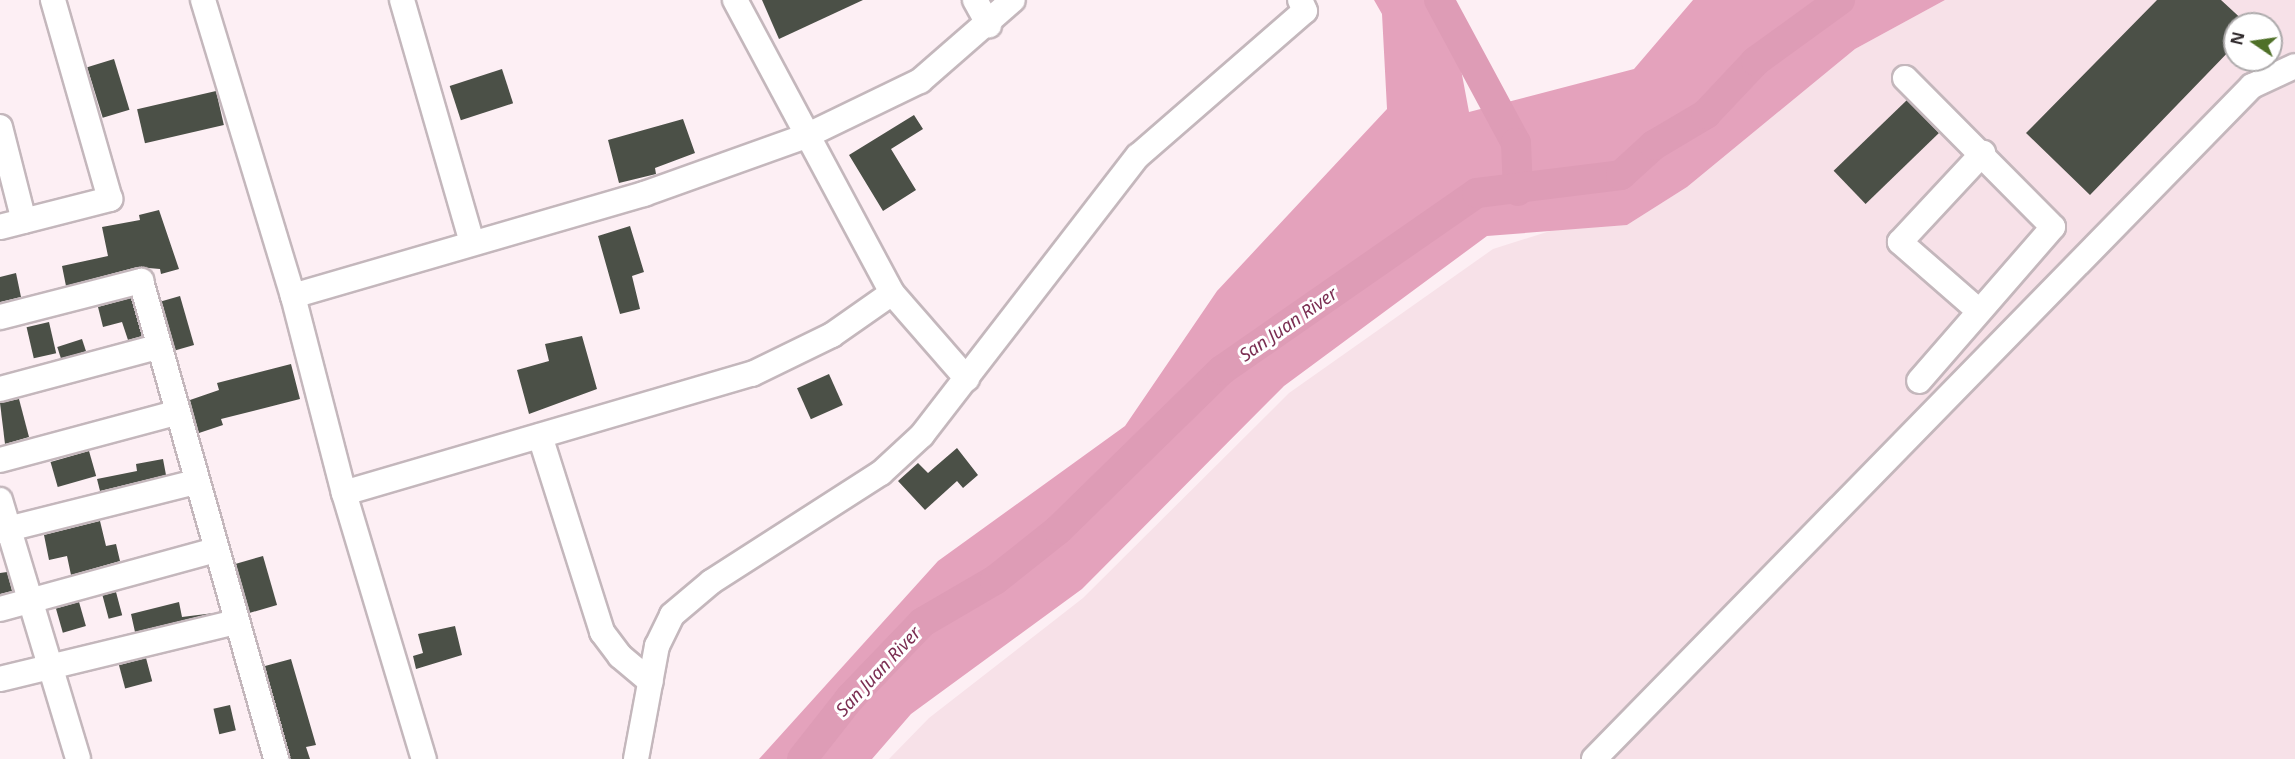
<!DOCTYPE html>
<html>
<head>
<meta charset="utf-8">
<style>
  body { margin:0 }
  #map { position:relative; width:2295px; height:759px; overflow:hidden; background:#fdeff4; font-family:"Noto Sans",sans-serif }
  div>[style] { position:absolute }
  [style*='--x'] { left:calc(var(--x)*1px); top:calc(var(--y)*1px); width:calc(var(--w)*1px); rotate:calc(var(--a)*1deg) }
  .built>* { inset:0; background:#f7e1e8 }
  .forest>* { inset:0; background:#e4a2bc }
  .river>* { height:30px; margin:-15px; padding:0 15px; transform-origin:15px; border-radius:15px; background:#de9cb6 }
  .building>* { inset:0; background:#4b5047; transform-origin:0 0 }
  .roads { filter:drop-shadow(2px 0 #c4b7bc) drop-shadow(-2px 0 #c4b7bc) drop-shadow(0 2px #c4b7bc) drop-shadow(0 -2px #c4b7bc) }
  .minor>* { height:24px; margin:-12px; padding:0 12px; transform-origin:12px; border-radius:12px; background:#fff }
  span { translate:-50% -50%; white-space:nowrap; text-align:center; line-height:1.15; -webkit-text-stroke:6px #fff; paint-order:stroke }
  .water-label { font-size:18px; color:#7b2e52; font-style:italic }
  .north { position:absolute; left:2223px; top:12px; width:60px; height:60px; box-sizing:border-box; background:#fff; border:2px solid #aeabac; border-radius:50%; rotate:283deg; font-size:16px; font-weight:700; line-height:24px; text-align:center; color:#342e30 }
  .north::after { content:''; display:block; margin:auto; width:21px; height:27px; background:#4f7028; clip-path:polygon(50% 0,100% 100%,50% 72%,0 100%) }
</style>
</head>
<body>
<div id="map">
  <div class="built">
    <div style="clip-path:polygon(evenodd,1945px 0,2295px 0,2295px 759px,889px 759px,929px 718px,1083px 598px,1289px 393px,1493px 249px,1566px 226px,1627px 225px,1687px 187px,1855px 49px,1945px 0,2235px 24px,2271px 24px,2271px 60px,2235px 60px,2235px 24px)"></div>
  </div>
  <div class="forest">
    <div style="clip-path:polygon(1374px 0,1448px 0,1469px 112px,1634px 69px,1693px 0,1945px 0,1855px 49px,1687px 187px,1627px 225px,1487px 236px,1284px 386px,1082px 589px,911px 714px,872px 759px,759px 759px,938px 561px,1125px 426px,1217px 291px,1387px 109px,1382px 14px)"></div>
  </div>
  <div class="river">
    <div style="--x:1439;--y:0;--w:162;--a:61.7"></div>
    <div style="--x:1516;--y:143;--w:48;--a:87.6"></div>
    <div style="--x:802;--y:759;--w:78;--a:-51.8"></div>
    <div style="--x:850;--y:698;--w:105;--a:-46.2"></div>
    <div style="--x:923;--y:622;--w:83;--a:-30.3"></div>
    <div style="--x:995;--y:580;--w:80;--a:-38.4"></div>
    <div style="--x:1058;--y:530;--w:229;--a:-44.3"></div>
    <div style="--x:1222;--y:370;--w:310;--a:-34.8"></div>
    <div style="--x:1477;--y:193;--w:145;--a:-7.1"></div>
    <div style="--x:1621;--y:175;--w:45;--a:-42.3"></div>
    <div style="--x:1654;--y:145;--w:61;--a:-30.8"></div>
    <div style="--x:1706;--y:114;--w:73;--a:-46.7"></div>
    <div style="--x:1756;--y:61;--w:104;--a:-36"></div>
  </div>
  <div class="building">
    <div style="clip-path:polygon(762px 0,863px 0,779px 39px)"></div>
    <div style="clip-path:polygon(2157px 0,2221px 0,2247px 24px,2235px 24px,2235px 45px,2090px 195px,2026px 133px)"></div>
    <div style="left:114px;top:59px;width:53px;height:28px;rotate:73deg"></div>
    <div style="left:502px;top:69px;width:36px;height:55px;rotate:72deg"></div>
    <div style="left:216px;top:91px;width:35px;height:81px;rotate:77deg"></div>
    <div style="left:1907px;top:100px;width:46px;height:102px;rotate:46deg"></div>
    <div style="clip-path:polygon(914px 115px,923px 129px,891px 149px,916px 190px,883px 211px,849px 155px)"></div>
    <div style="clip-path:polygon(683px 119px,695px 153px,655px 168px,656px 174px,619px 183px,608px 140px)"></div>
    <div style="clip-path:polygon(159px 210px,179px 269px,161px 274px,160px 269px,137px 267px,66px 286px,62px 266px,108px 256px,102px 227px,140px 220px,139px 215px)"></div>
    <div style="clip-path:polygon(630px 226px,644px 272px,632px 276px,640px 309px,620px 314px,598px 236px)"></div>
    <div style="clip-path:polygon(16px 273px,21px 297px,0 302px,0 277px)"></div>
    <div style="left:180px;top:296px;width:51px;height:19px;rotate:74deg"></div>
    <div style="clip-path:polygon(131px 298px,142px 336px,128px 340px,122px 322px,103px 327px,98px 307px)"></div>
    <div style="left:49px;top:322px;width:32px;height:23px;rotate:77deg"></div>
    <div style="clip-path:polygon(582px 336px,597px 389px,529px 414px,517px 370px,549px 361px,545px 344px)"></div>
    <div style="left:82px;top:339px;width:13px;height:26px;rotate:72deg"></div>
    <div style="clip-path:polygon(291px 364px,300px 399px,221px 419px,223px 425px,199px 433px,190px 400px,219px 390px,217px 383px)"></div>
    <div style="left:829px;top:374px;width:34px;height:35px;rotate:66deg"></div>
    <div style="clip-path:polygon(19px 399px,29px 437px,5px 444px,0 403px)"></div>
    <div style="clip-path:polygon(957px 448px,978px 475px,963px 488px,957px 481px,925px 510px,898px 481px,918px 463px,928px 473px)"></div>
    <div style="left:89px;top:451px;width:26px;height:40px;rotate:74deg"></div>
    <div style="clip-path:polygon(163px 459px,166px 475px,100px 491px,97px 479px,137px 471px,136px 464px)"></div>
    <div style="clip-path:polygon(100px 521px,106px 546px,116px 544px,120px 561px,71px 575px,67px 556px,49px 560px,44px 535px)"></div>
    <div style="left:263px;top:556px;width:51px;height:28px;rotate:74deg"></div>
    <div style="clip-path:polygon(7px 572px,12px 591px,0 594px,0 573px)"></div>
    <div style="left:116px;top:592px;width:24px;height:14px;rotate:75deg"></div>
    <div style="left:79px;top:602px;width:25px;height:24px;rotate:74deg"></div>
    <div style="clip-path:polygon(179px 602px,182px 617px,214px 613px,135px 632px,131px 614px)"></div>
    <div style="clip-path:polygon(455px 626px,462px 655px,416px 669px,413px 656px,423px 653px,418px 634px)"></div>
    <div style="left:146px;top:658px;width:24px;height:28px;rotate:75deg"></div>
    <div style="clip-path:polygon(291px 659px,316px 745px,306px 747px,310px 759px,290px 759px,265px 666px)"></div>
    <div style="left:230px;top:705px;width:26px;height:17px;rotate:77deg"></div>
  </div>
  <div class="roads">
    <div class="minor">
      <div style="--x:203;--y:0;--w:309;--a:73.1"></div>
      <div style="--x:293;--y:296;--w:203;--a:75.5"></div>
      <div style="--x:344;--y:493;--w:278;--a:73.3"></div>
      <div style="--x:402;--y:0;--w:253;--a:73.9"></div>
      <div style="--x:735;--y:0;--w:332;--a:61.8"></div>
      <div style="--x:892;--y:293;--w:114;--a:48.9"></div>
      <div style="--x:975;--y:0;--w:29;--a:61"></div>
      <div style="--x:1905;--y:78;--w:210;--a:45.2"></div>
      <div style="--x:2053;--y:227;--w:204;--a:131"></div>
      <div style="--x:0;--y:127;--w:97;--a:75.7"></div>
      <div style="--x:0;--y:227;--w:114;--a:-14.3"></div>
      <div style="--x:110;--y:199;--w:207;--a:-106"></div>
      <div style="--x:293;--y:296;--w:366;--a:-16.2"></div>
      <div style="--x:644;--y:194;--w:172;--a:-19.7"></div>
      <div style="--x:806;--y:136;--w:127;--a:-25.8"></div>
      <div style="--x:920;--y:81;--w:123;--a:-41.1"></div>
      <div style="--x:1979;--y:311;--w:105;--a:-138.9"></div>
      <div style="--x:1900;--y:242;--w:122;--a:-47"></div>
      <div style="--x:0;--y:317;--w:146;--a:-14.3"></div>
      <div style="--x:141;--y:281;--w:497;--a:74.2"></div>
      <div style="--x:0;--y:389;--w:163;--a:-15"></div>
      <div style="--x:540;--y:436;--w:206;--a:72.4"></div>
      <div style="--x:602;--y:632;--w:30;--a:53"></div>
      <div style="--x:620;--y:656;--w:40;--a:40"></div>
      <div style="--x:0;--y:460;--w:182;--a:-15"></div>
      <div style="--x:344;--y:493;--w:425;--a:-16.3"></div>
      <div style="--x:752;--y:374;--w:89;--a:-26"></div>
      <div style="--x:832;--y:335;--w:73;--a:-35"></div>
      <div style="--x:0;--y:500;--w:270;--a:73.2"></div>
      <div style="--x:0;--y:531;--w:201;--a:-14.1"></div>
      <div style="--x:0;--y:609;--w:223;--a:-15.3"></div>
      <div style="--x:0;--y:679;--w:242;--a:-13.6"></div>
      <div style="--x:636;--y:759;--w:115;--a:-79.5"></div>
      <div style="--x:657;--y:646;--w:34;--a:-64"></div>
      <div style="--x:672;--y:615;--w:51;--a:-40.2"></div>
      <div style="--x:711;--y:582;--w:202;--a:-32.7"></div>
      <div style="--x:881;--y:473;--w:56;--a:-42.8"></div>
      <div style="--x:922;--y:435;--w:353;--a:-52.3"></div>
      <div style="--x:1138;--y:156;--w:221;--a:-41"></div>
      <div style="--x:1305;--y:11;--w:12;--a:-114"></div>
      <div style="--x:1594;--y:759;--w:941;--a:-45.65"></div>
      <div style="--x:2252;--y:86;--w:47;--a:-24.9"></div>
    </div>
  </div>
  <div class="water-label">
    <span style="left:1288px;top:324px;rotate:-35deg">San Juan River</span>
    <span style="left:878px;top:671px;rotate:-47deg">San Juan River</span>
  </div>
  <div class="north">N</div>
</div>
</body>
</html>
